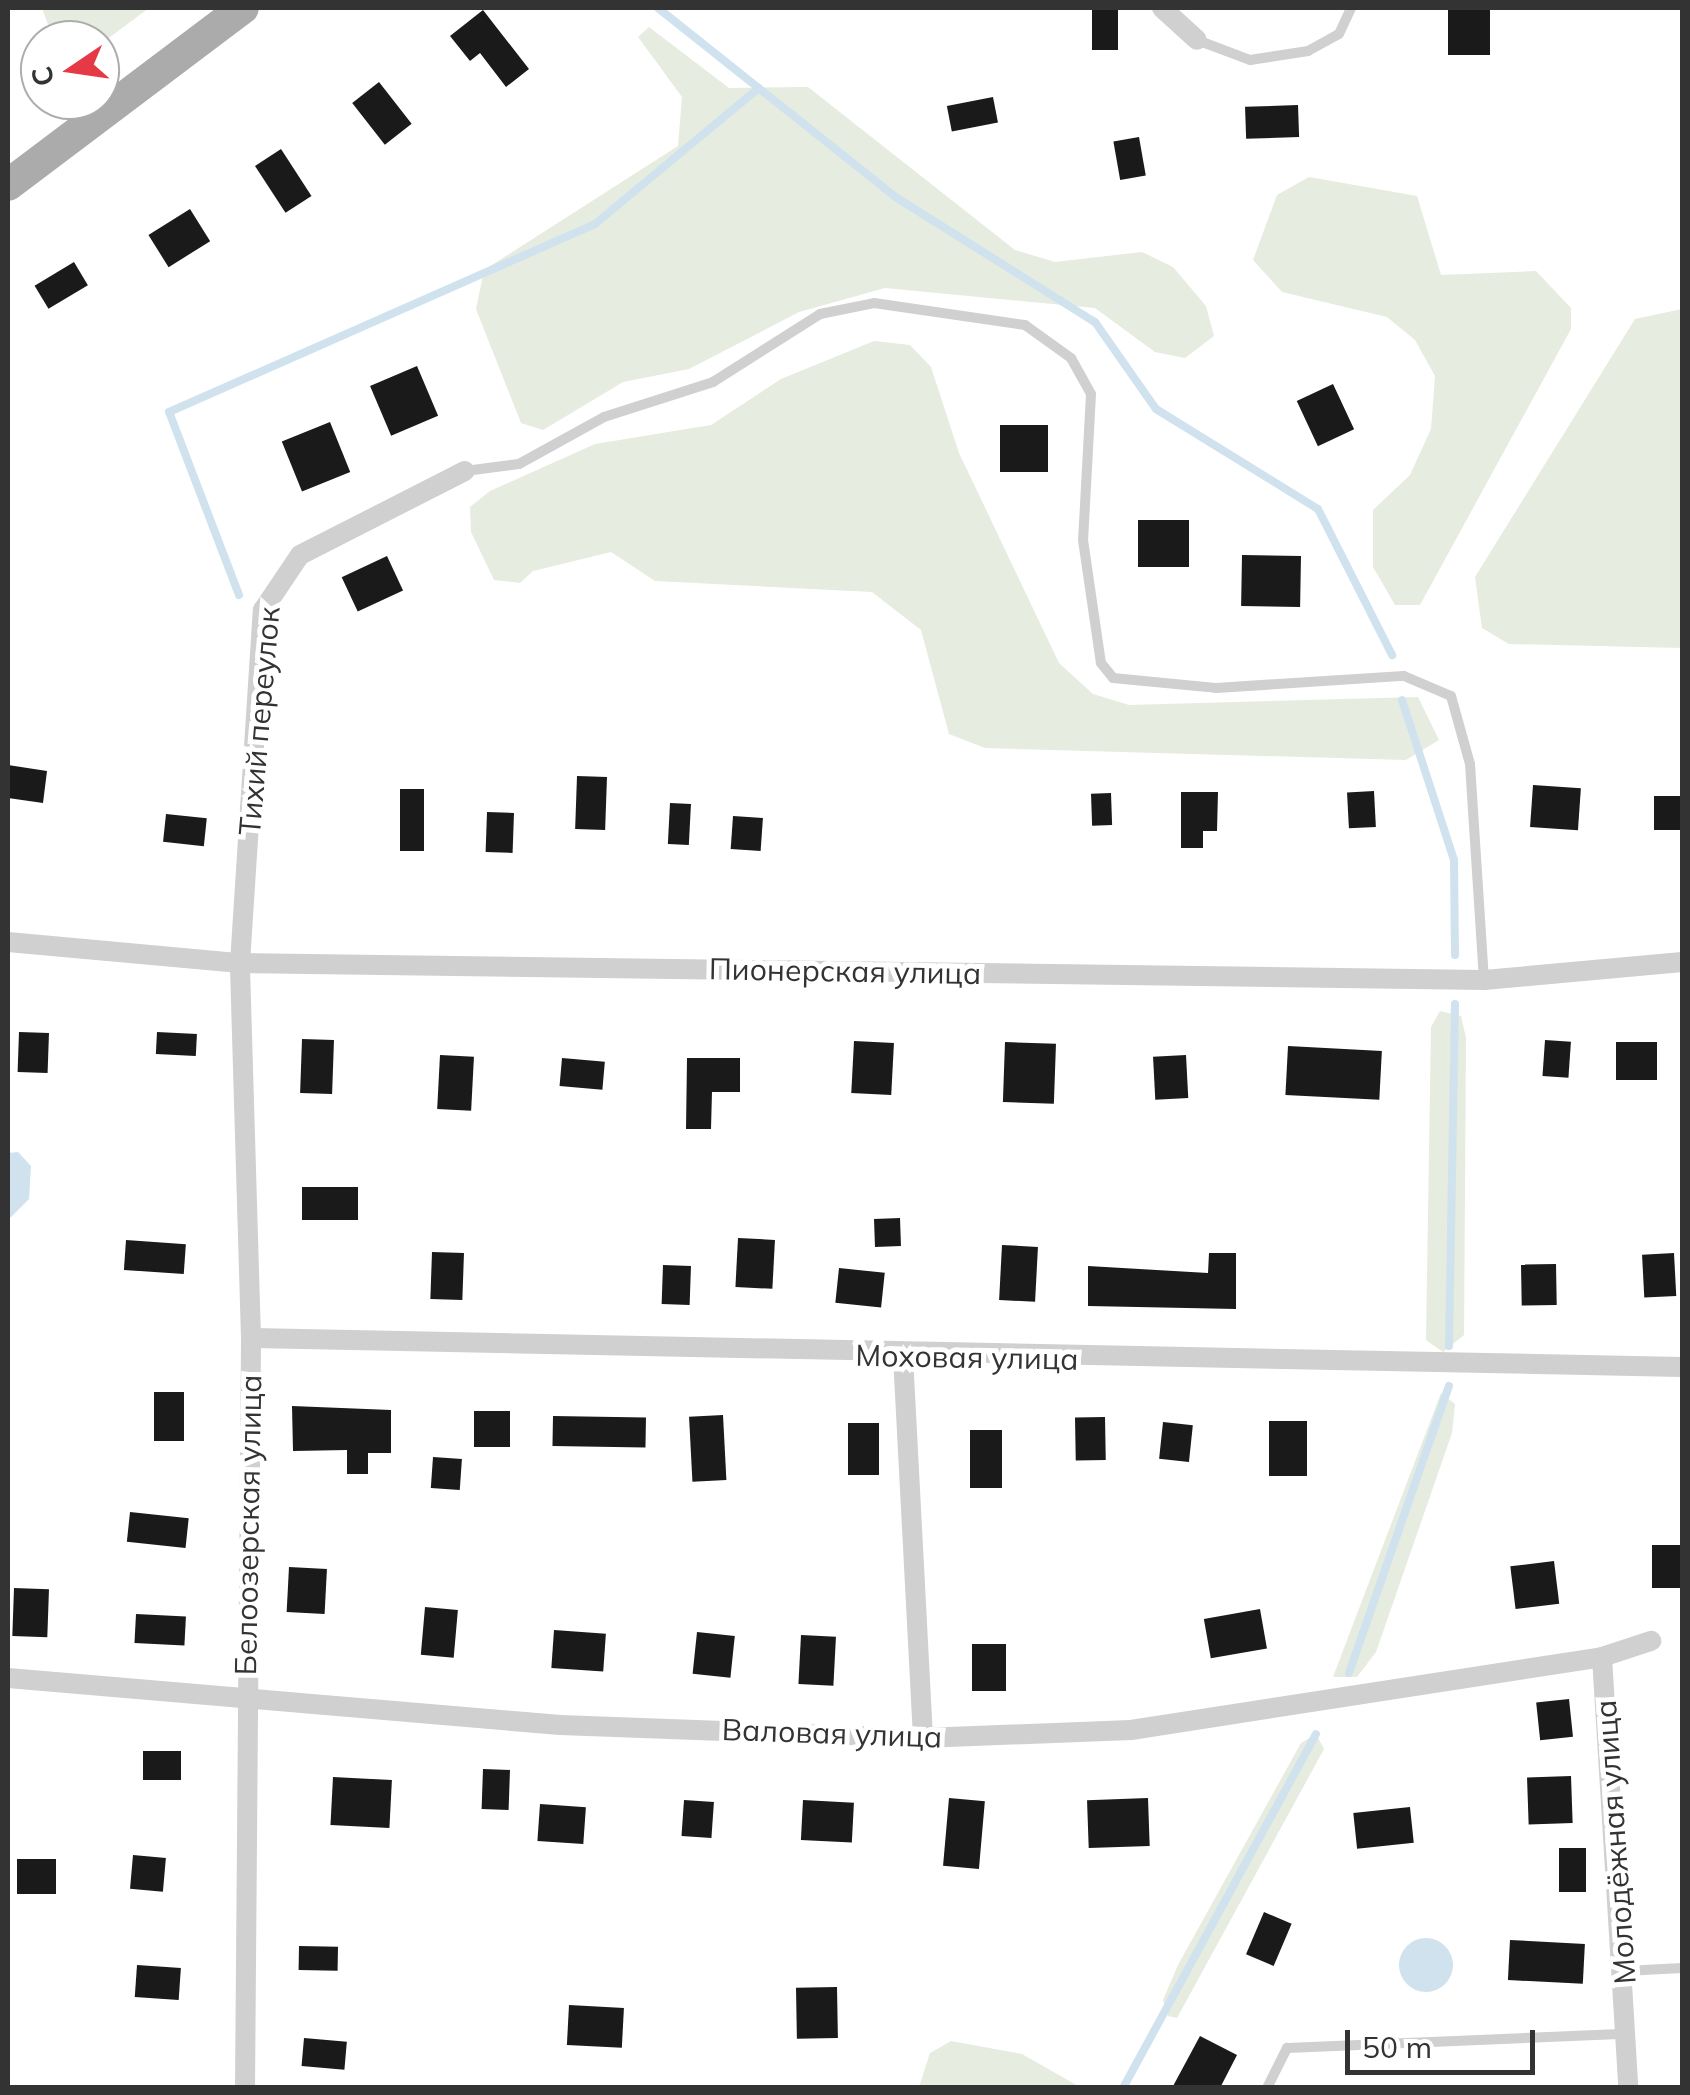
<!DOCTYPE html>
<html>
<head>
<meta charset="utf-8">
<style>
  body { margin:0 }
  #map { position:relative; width:1690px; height:2095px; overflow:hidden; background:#fff; font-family:Mulish,sans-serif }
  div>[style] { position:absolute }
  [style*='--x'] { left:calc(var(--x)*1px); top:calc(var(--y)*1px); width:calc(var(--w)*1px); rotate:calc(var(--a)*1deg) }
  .green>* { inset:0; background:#e6ecdf }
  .water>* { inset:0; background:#cfe2ee }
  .round { border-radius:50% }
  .stream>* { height:8px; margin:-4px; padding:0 4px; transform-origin:4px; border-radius:4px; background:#cfe2ee }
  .building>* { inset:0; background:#1a1a1a; transform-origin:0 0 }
  .lane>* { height:10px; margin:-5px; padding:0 5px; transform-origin:5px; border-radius:5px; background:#d0d0d0 }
  .street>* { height:20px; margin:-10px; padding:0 10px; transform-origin:10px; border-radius:10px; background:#d0d0d0 }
  .primary>* { height:32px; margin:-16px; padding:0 16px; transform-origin:16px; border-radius:16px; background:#ababab }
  span { translate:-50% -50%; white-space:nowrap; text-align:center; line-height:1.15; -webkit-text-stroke:10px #fff; paint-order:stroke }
  .street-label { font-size:30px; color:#333 }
  .frame { position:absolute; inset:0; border:10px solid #333; pointer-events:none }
  .north { position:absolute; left:20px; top:20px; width:100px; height:100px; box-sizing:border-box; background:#fff; border:2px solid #adadad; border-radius:50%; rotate:257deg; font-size:28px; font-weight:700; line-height:40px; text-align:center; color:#333 }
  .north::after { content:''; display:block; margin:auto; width:35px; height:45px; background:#e63946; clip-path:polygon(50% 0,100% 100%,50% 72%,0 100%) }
  .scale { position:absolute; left:1345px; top:2030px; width:190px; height:45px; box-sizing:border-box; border:5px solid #333; border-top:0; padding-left:12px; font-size:30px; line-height:35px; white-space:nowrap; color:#333; -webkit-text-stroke:8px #fff; paint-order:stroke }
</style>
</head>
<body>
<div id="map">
  <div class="green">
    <div style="clip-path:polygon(42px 8px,149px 8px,102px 43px,51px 33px)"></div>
    <div style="clip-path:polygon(649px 27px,729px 88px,808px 87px,1015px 250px,1055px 262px,1142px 252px,1173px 267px,1206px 306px,1214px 336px,1185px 358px,1155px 352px,1095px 308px,885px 288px,799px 312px,689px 369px,623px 382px,543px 430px,521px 423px,476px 309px,484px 270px,678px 146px,682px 97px,638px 37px)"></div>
    <div style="clip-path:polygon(1309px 177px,1417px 196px,1441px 275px,1536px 271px,1571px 308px,1571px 329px,1420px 605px,1395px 605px,1373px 567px,1373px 510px,1410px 475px,1431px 429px,1435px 376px,1415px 340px,1387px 317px,1282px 292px,1253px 260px,1277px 195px)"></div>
    <div style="clip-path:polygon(1682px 309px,1682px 648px,1509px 644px,1482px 628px,1475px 577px,1635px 319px)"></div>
    <div style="clip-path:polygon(874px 341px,910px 345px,931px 367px,959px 453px,1059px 663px,1093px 694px,1129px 705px,1418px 697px,1439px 740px,1406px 760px,985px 748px,949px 734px,921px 630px,872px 592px,655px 581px,611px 552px,533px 571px,520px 583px,494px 580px,471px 532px,470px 507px,490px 491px,595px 444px,711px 425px,781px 379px)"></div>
    <div style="clip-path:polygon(1440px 1011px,1461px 1016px,1466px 1038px,1464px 1335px,1443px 1352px,1426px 1340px,1431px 1027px)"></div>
    <div style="clip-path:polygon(1441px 1393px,1455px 1404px,1452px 1433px,1376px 1652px,1357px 1677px,1333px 1677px)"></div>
    <div style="clip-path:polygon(1316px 1734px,1324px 1749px,1177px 2018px,1168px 2016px,1163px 2000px,1178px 1965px,1301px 1743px)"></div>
    <div style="clip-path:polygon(951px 2041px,1022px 2054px,1080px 2087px,919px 2087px,930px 2053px)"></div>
  </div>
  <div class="water">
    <div style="clip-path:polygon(18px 1152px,31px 1166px,29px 1199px,8px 1220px,8px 1153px)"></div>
    <div class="round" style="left:1399px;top:1938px;width:54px;height:54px"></div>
  </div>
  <div class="stream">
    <div style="--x:658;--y:8;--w:305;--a:38.5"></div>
    <div style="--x:897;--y:198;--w:234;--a:32.1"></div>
    <div style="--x:1095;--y:322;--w:106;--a:55"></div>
    <div style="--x:1156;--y:409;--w:190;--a:31.7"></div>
    <div style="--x:1318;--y:509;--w:164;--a:63.1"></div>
    <div style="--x:239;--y:595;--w:196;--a:-110.9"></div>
    <div style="--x:169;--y:412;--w:466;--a:-23.8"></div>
    <div style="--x:595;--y:224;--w:213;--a:-39.7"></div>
    <div style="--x:1402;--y:700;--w:168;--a:72"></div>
    <div style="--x:1454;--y:860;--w:95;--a:89.4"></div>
    <div style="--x:1449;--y:1346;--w:342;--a:-89"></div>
    <div style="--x:1349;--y:1673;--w:304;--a:-70.8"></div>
    <div style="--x:1123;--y:2088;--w:403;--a:-61.4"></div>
  </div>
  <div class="building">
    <div style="left:1092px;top:8px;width:26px;height:42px"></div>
    <div style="left:1448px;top:8px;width:42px;height:47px"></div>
    <div style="clip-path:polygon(483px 10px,529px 69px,506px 87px,480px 53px,470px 61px,450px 36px)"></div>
    <div style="left:379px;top:82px;width:53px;height:34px;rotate:52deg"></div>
    <div style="left:993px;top:97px;width:26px;height:47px;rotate:79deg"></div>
    <div style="left:1298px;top:105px;width:32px;height:53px;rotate:88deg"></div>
    <div style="left:1139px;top:137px;width:39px;height:26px;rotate:80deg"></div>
    <div style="left:281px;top:149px;width:56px;height:31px;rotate:57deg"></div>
    <div style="left:190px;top:209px;width:38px;height:49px;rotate:58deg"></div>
    <div style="left:74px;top:262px;width:27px;height:46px;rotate:59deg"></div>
    <div style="left:417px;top:366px;width:54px;height:51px;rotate:67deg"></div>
    <div style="left:1333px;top:384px;width:50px;height:40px;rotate:65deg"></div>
    <div style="left:330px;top:422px;width:54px;height:52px;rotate:68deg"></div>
    <div style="left:1000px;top:425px;width:48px;height:47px"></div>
    <div style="left:1138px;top:520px;width:51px;height:47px"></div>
    <div style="left:1242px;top:555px;width:59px;height:51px;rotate:1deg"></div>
    <div style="left:387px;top:556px;width:38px;height:50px;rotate:65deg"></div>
    <div style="clip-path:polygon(8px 765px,47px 771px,43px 803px,8px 798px)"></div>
    <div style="left:577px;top:776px;width:30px;height:53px;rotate:2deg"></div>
    <div style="left:1533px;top:785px;width:48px;height:42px;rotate:4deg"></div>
    <div style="left:400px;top:789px;width:24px;height:62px"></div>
    <div style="left:1374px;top:791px;width:36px;height:27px;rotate:87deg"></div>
    <div style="clip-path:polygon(1181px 792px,1218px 792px,1217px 831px,1203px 831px,1203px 848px,1181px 848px)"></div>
    <div style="left:1111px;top:793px;width:32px;height:20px;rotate:88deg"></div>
    <div style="left:1654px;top:796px;width:28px;height:34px"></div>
    <div style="left:670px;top:803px;width:21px;height:41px;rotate:3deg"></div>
    <div style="left:487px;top:812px;width:27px;height:40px;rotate:2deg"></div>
    <div style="left:166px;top:814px;width:41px;height:28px;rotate:6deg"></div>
    <div style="left:733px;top:816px;width:30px;height:33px;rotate:4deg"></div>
    <div style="left:19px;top:1032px;width:30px;height:40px;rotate:2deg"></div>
    <div style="left:157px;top:1032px;width:40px;height:22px;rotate:3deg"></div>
    <div style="left:302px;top:1039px;width:32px;height:54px;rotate:2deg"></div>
    <div style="left:1545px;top:1040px;width:26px;height:36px;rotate:4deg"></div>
    <div style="left:854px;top:1041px;width:40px;height:52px;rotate:3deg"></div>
    <div style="left:1005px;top:1042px;width:51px;height:60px;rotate:2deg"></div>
    <div style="left:1657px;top:1042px;width:38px;height:41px;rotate:90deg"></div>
    <div style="left:1288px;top:1046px;width:94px;height:49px;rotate:3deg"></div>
    <div style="left:440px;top:1055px;width:34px;height:54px;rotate:3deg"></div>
    <div style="left:1186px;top:1055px;width:43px;height:33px;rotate:87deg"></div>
    <div style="left:562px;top:1058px;width:43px;height:28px;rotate:5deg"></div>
    <div style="clip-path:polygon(687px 1058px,740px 1058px,740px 1092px,712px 1092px,711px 1129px,686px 1129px)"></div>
    <div style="left:302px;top:1187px;width:56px;height:33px"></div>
    <div style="left:900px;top:1218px;width:28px;height:26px;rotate:88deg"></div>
    <div style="left:738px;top:1238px;width:37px;height:49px;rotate:3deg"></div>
    <div style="left:126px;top:1240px;width:60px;height:30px;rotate:4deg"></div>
    <div style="left:1002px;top:1245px;width:36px;height:55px;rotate:3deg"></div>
    <div style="left:432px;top:1252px;width:32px;height:47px;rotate:2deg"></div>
    <div style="clip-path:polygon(1209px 1253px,1236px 1253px,1236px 1309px,1088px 1306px,1088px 1266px,1208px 1273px)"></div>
    <div style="left:1674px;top:1253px;width:43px;height:32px;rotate:87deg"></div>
    <div style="left:1556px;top:1264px;width:41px;height:35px;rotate:89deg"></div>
    <div style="left:663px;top:1265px;width:28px;height:39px;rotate:2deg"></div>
    <div style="left:839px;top:1268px;width:46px;height:35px;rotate:6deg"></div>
    <div style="left:154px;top:1392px;width:30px;height:49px"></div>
    <div style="clip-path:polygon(292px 1406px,391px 1410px,391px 1453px,368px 1453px,368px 1474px,347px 1474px,347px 1450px,293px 1451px)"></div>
    <div style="left:510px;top:1411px;width:36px;height:36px;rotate:90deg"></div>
    <div style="left:723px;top:1415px;width:65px;height:34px;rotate:87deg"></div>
    <div style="left:553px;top:1416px;width:93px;height:30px;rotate:1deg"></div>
    <div style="left:1105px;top:1417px;width:43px;height:30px;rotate:89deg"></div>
    <div style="left:1269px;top:1421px;width:38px;height:55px"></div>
    <div style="left:1163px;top:1422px;width:30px;height:37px;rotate:6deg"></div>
    <div style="left:848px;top:1423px;width:31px;height:52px"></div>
    <div style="left:970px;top:1430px;width:32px;height:58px"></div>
    <div style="left:433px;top:1457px;width:29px;height:31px;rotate:4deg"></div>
    <div style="left:130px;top:1512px;width:59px;height:30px;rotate:6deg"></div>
    <div style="left:1682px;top:1545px;width:43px;height:30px;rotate:90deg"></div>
    <div style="left:1554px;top:1561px;width:43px;height:44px;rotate:83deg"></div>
    <div style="left:289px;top:1567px;width:38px;height:45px;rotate:3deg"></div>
    <div style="left:14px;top:1588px;width:35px;height:48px;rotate:2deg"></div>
    <div style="left:425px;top:1607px;width:33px;height:48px;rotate:5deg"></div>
    <div style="left:1260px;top:1609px;width:40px;height:57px;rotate:80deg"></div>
    <div style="left:136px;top:1614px;width:50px;height:29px;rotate:3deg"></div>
    <div style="left:554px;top:1630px;width:52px;height:38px;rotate:4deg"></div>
    <div style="left:697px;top:1632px;width:38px;height:42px;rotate:6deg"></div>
    <div style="left:801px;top:1635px;width:35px;height:49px;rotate:3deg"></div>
    <div style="left:972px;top:1644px;width:34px;height:47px"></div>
    <div style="left:1569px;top:1699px;width:38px;height:33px;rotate:84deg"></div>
    <div style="left:143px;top:1751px;width:38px;height:29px"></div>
    <div style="left:483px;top:1769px;width:27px;height:40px;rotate:2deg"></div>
    <div style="left:1571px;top:1776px;width:47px;height:44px;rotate:88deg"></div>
    <div style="left:333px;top:1777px;width:59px;height:48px;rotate:3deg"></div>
    <div style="left:949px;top:1798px;width:36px;height:68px;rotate:5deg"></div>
    <div style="left:1148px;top:1798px;width:48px;height:61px;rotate:88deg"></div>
    <div style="left:684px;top:1800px;width:30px;height:36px;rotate:4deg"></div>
    <div style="left:803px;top:1800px;width:51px;height:40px;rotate:3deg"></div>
    <div style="left:540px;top:1804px;width:46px;height:37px;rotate:4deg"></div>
    <div style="left:1410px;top:1807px;width:36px;height:57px;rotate:84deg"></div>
    <div style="left:1559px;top:1848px;width:27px;height:44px"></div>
    <div style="left:133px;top:1855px;width:33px;height:34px;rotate:5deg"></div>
    <div style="left:17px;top:1859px;width:39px;height:35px"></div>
    <div style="left:1264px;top:1912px;width:30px;height:46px;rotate:23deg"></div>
    <div style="left:1510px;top:1940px;width:75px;height:40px;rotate:3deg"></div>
    <div style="left:299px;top:1946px;width:39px;height:24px;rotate:1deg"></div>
    <div style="left:137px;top:1965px;width:44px;height:32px;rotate:4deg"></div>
    <div style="left:837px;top:1987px;width:51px;height:41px;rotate:89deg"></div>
    <div style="left:569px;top:2005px;width:55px;height:40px;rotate:3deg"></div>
    <div style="clip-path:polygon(1200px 2036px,1237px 2055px,1220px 2088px,1172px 2088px)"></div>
    <div style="left:304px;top:2038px;width:43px;height:28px;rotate:5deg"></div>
  </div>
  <div class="lane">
    <div style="--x:1197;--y:40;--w:57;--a:20.7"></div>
    <div style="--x:1250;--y:60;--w:59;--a:-8.8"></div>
    <div style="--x:1308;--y:51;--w:35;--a:-29"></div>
    <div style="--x:1339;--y:34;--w:29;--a:-65"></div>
    <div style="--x:465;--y:471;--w:54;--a:-7.4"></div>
    <div style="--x:519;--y:464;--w:97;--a:-28.9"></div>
    <div style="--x:604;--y:417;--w:114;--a:-17.8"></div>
    <div style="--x:713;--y:382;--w:127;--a:-32.4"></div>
    <div style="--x:820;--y:314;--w:55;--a:-11.5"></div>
    <div style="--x:874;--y:303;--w:153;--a:8.3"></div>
    <div style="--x:1025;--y:325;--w:57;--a:35.7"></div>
    <div style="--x:1071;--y:358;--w:41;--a:60.9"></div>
    <div style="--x:1091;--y:394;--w:146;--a:93.1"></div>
    <div style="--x:1083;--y:540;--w:124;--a:81.7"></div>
    <div style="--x:1101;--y:663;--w:19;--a:51"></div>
    <div style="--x:1113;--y:678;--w:103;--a:5.5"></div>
    <div style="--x:1216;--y:688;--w:188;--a:-3.7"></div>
    <div style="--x:1404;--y:676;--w:51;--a:23.1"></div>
    <div style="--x:1451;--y:696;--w:71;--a:74.4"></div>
    <div style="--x:1470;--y:764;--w:216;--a:86.3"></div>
    <div style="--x:1625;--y:1971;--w:57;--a:-3"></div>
    <div style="--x:1267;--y:2088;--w:45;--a:-63.4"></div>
    <div style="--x:1287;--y:2048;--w:339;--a:-2.4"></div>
  </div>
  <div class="street">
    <div style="--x:1162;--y:8;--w:47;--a:42.4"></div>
    <div style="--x:8;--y:942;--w:233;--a:5.2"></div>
    <div style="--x:240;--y:963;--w:1244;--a:0.78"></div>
    <div style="--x:1484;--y:980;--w:199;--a:-5.2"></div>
    <div style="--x:251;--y:1338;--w:1431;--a:1.16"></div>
    <div style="--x:903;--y:1356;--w:383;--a:87"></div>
    <div style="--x:1602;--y:1657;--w:432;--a:86.5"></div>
    <div style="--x:8;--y:1678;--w:554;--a:4.87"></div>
    <div style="--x:560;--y:1725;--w:363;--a:2.1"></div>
    <div style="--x:923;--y:1738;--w:208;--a:-2.2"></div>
    <div style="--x:1131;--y:1730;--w:477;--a:-8.8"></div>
    <div style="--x:1602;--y:1657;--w:52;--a:-18.1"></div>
    <div style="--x:245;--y:2088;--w:750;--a:-89.54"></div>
    <div style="--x:251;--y:1338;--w:375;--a:-91.7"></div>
    <div style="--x:240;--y:963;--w:354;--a:-86.3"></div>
    <div style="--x:263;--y:610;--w:66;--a:-56.1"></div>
    <div style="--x:300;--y:555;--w:185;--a:-27"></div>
  </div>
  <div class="primary">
    <div style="--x:8;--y:185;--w:294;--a:-37"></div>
  </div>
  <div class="street-label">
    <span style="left:259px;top:721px;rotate:-85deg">Тихий переулок</span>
    <span style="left:845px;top:971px;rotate:1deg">Пионерская улица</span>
    <span style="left:967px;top:1357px;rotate:1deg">Моховая улица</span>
    <span style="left:248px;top:1525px;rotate:-89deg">Белоозерская улица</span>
    <span style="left:832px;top:1733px;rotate:2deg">Валовая улица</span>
    <span style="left:1615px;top:1842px;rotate:-94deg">Молодёжная улица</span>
  </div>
  <div class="frame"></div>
  <div class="north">С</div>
  <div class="scale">50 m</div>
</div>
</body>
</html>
